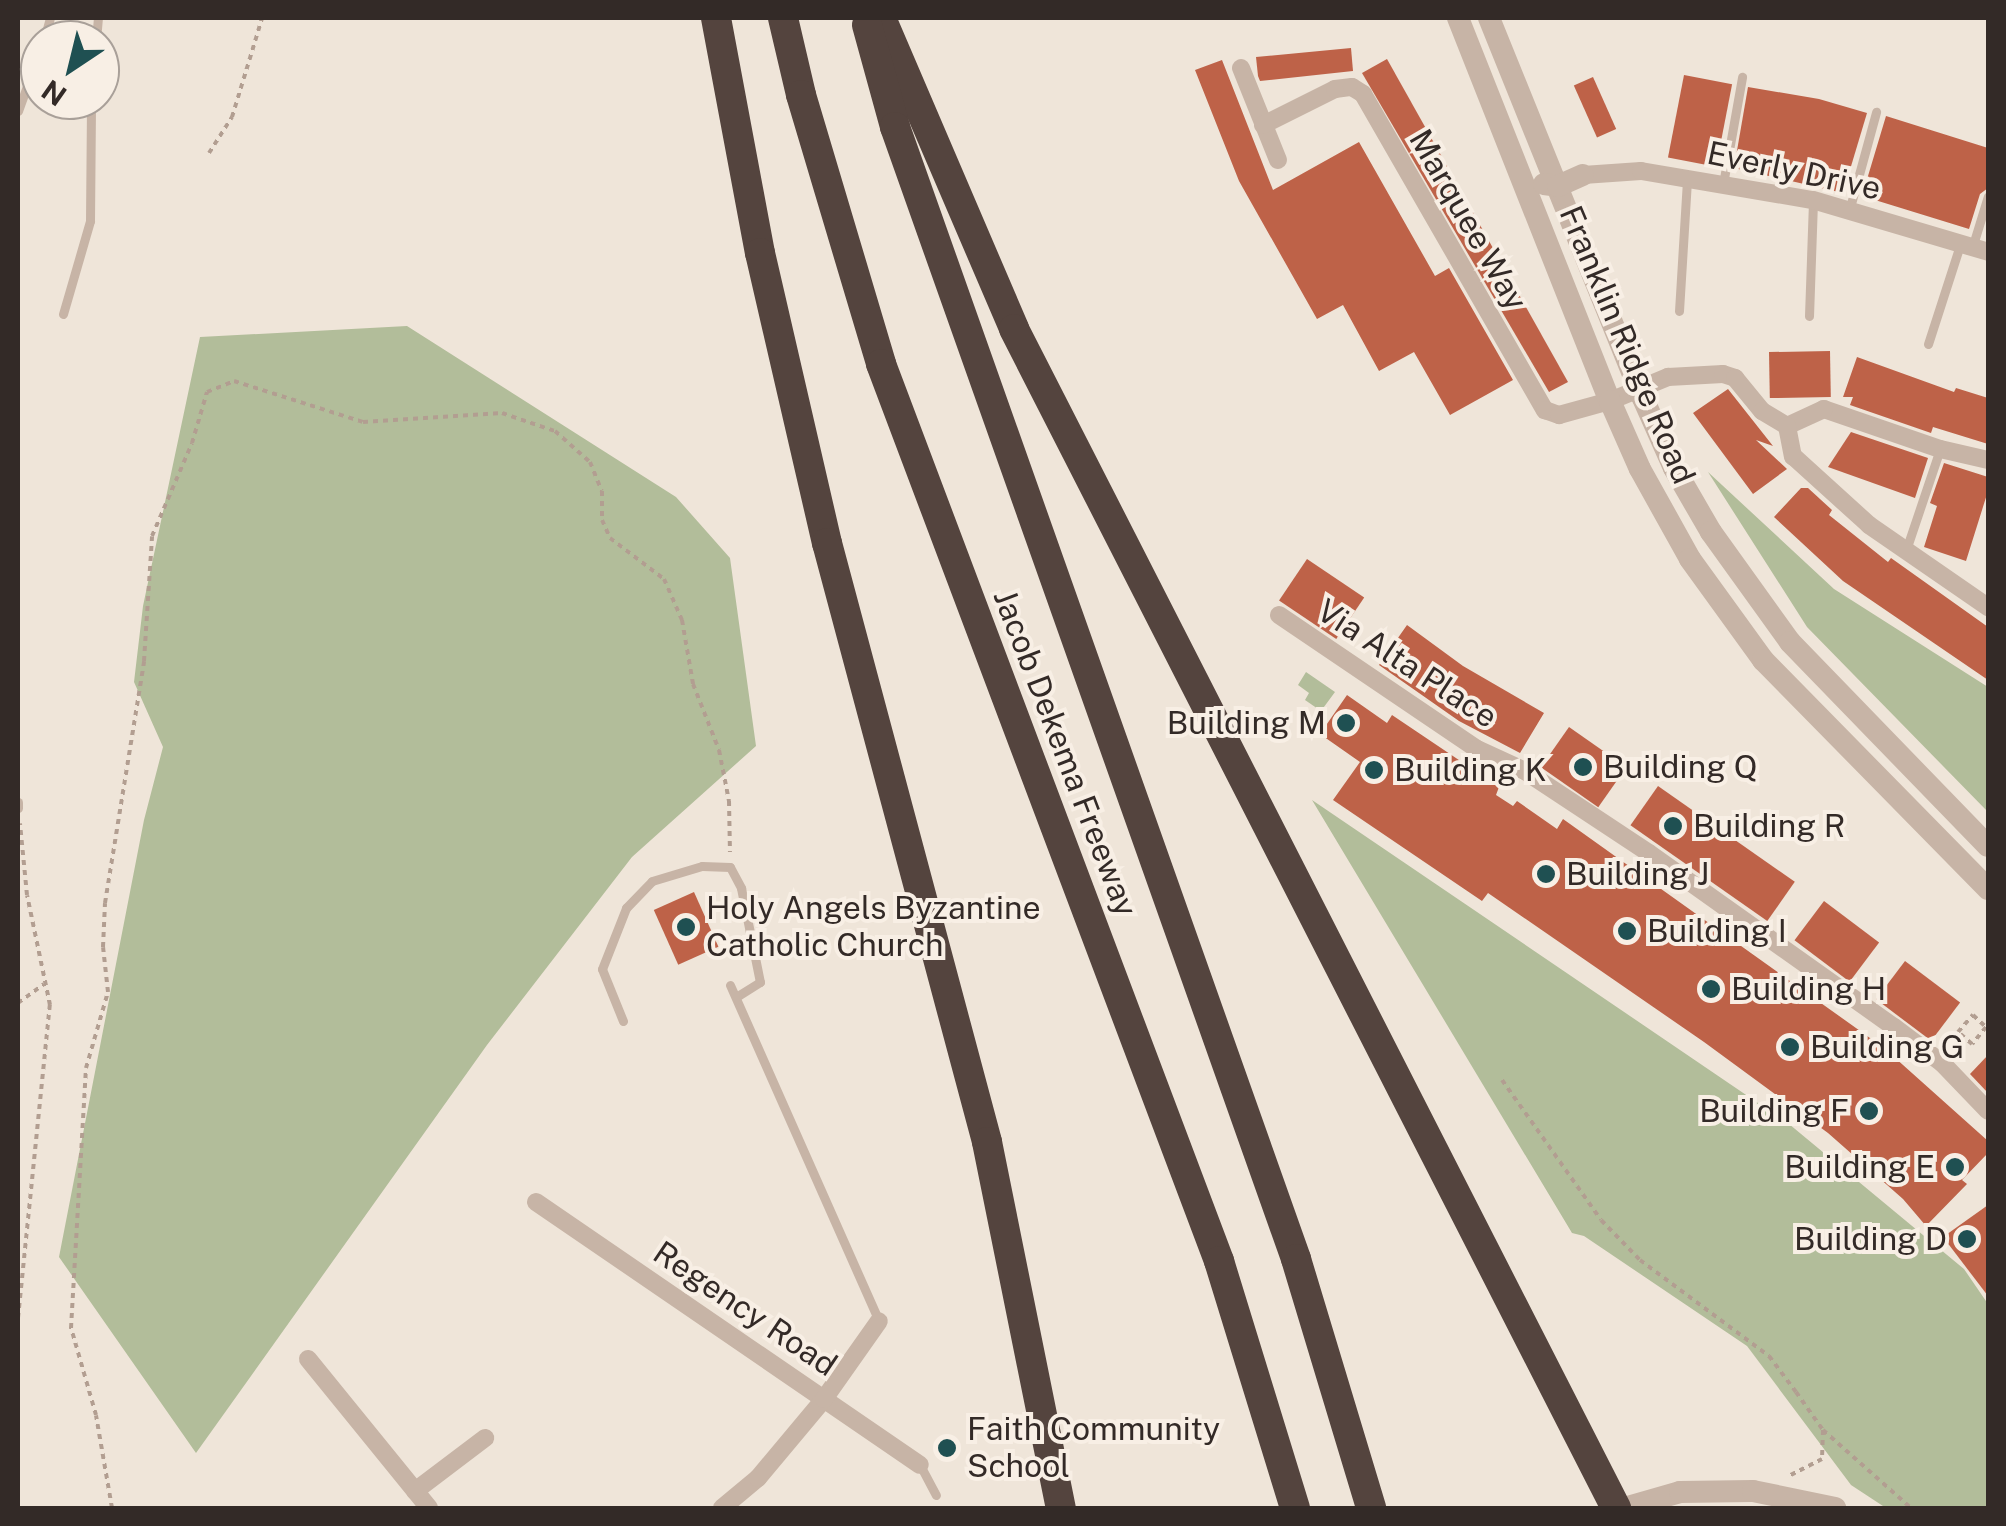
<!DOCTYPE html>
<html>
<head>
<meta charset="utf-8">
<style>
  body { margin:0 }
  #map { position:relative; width:2006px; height:1526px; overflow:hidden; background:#efe5d9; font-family:"Public Sans",sans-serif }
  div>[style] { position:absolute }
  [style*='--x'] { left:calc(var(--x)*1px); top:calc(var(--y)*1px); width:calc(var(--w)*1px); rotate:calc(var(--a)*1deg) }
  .green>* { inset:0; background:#b2bd9a }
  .building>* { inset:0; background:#be6248; transform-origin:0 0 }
  .path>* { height:4px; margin-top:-2px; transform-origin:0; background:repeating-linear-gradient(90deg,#b29e91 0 5px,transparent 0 10px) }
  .service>* { height:9px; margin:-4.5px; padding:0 4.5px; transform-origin:4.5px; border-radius:4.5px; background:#c7b4a6 }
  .minor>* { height:18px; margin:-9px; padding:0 9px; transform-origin:9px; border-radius:9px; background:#c7b4a6 }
  .tertiary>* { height:22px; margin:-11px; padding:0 11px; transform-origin:11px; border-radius:11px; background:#c7b4a6 }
  .motorway>* { height:30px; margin:-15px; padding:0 15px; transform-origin:15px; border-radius:15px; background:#54443e }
  .dots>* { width:28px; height:28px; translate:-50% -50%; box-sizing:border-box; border:5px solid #f8efe5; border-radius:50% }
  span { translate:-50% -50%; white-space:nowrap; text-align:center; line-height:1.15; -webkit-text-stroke:8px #f8efe5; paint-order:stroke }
  .street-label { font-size:32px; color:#332a27 }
  .poi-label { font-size:32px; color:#332a27 }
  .right { translate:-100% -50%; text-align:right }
  .left { translate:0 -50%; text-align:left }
  .frame { position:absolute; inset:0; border:20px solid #332a27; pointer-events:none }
  .north { position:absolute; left:20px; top:20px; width:100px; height:100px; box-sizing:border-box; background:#f8efe5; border:2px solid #a9a099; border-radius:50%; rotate:215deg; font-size:28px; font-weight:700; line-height:40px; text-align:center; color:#332a27 }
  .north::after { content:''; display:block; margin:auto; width:35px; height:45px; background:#1f5052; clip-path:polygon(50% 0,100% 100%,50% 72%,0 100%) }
</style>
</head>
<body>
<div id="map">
  <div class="green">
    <div style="clip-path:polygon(407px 326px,676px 497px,730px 558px,756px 746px,632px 857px,487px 1045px,196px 1453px,59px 1257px,144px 820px,163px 747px,134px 682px,143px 606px,200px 337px)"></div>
    <div style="clip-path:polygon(1708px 472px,1834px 589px,1988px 687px,1988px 812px,1807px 627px)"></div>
    <div style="clip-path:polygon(1306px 672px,1335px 692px,1321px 711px,1305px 700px,1309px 693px,1298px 685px)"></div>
    <div style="clip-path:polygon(1312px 800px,1789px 1124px,1964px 1269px,1988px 1304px,1988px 1508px,1886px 1508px,1851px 1485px,1747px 1346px,1584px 1236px,1572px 1233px)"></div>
  </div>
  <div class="building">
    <div style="clip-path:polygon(1351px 48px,1353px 71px,1260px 81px,1258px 76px,1256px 57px)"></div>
    <div style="clip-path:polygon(1387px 59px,1568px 382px,1549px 392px,1362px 73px)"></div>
    <div style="clip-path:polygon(1222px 60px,1273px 190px,1359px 142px,1435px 276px,1449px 268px,1513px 380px,1450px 415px,1414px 352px,1379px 371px,1343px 305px,1317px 319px,1239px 181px,1195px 70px)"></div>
    <div style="left:1684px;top:75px;width:49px;height:84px;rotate:11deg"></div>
    <div style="left:1593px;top:77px;width:57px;height:21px;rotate:66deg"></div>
    <div style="clip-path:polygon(1748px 87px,1819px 99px,1867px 113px,1843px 193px,1734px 168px)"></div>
    <div style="clip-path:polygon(1886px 116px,1988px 148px,1988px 188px,1980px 194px,1969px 229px,1862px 196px)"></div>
    <div style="left:1830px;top:351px;width:46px;height:61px;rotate:89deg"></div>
    <div style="clip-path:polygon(1857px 357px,1954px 392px,1956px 388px,1988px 398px,1988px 444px,1933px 427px,1931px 433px,1850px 405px,1853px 397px,1843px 397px)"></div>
    <div style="clip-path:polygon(1728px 389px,1773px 446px,1756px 440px,1787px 469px,1753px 494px,1693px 413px)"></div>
    <div style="clip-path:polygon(1851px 432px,1928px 458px,1915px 498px,1828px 467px)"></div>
    <div style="clip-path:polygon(1944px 463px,1988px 477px,1988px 491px,1966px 561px,1924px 547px,1937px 506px,1930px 503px)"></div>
    <div style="clip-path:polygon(1801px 488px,1808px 488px,1832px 510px,1829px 515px,1888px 562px,1891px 558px,1988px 627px,1988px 680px,1843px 581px,1774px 517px)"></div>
    <div style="left:1307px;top:559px;width:69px;height:50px;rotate:34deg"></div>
    <div style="clip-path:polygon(1407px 625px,1463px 666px,1544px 713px,1520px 753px,1459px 721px,1379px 665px)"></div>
    <div style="clip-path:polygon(1347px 695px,1387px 723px,1392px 715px,1499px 787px,1496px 795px,1513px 806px,1517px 801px,1557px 829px,1563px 819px,1884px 1048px,1988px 1141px,1988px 1153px,1962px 1180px,1967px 1184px,1926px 1226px,1903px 1199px,1828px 1133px,1704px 1042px,1488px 893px,1482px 901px,1333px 800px,1360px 762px,1320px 734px)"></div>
    <div style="left:1569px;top:727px;width:70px;height:49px;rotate:35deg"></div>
    <div style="left:1658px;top:786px;width:167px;height:48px;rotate:35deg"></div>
    <div style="left:694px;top:892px;width:60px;height:44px;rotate:66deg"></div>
    <div style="left:1824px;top:901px;width:69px;height:49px;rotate:37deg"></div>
    <div style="left:1905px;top:961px;width:69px;height:48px;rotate:37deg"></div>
    <div style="clip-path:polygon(1988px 1055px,1988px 1093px,1970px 1074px)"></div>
    <div style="clip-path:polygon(1988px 1205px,1988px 1296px,1943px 1237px)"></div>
  </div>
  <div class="path">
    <div style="--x:209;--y:153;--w:43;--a:-57.4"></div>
    <div style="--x:232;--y:117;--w:103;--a:-73.1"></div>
    <div style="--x:18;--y:1003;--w:32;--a:-36"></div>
    <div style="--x:1973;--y:1015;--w:18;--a:43"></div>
    <div style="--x:1986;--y:1027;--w:22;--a:129"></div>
    <div style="--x:1972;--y:1044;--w:18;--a:-139"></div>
    <div style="--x:1958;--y:1032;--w:23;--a:-49"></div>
    <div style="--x:1502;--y:1080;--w:171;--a:54.7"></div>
    <div style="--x:1601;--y:1220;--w:56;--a:45.7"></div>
    <div style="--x:1640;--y:1260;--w:161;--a:36.7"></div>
    <div style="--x:1769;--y:1356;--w:45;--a:53.1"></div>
    <div style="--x:1796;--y:1392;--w:47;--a:54.6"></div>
    <div style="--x:1823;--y:1430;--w:29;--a:92"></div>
    <div style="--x:1822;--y:1459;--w:36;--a:153"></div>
    <div style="--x:18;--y:1318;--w:315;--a:-84.2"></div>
    <div style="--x:50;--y:1005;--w:112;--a:-101.8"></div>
    <div style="--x:27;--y:895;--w:72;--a:-95.6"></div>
    <div style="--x:1823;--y:1430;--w:118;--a:41.6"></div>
    <div style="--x:112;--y:1508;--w:94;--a:-99.8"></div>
    <div style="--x:96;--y:1415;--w:91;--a:-106"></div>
    <div style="--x:71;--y:1328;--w:260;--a:-86.7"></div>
    <div style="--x:86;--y:1068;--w:79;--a:-73.9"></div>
    <div style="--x:108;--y:992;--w:45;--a:-96.3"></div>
    <div style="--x:103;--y:947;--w:44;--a:-87.4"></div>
    <div style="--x:105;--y:903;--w:245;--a:-80.8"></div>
    <div style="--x:144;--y:661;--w:125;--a:-86.3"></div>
    <div style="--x:152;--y:536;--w:101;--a:-66.7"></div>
    <div style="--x:192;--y:443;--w:53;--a:-73.6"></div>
    <div style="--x:207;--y:392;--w:29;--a:-22"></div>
    <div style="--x:234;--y:381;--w:135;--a:17.6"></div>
    <div style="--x:363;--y:422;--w:139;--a:-3.7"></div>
    <div style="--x:502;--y:413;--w:56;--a:18.8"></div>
    <div style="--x:555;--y:431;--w:47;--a:41.5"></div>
    <div style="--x:590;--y:462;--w:31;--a:68"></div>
    <div style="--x:602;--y:491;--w:29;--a:90"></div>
    <div style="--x:602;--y:520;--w:20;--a:66"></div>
    <div style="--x:610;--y:538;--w:68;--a:37.2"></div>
    <div style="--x:664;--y:579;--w:45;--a:66.3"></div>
    <div style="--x:682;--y:620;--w:65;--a:80.2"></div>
    <div style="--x:693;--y:684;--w:71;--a:68.5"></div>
    <div style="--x:719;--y:750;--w:52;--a:78.9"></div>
    <div style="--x:729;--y:801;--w:51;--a:88.9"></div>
  </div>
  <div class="service">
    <div style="--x:44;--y:40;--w:23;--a:-75"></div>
    <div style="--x:96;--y:40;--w:22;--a:-85"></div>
    <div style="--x:18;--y:111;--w:65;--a:-70.2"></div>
    <div style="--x:1723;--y:184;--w:109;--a:-79.9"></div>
    <div style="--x:1849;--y:211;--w:103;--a:-74.7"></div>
    <div style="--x:1972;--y:248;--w:54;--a:-72.9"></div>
    <div style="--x:1679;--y:311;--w:132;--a:-86.5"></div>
    <div style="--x:63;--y:314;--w:97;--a:-73.8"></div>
    <div style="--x:90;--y:221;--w:121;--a:-89.5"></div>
    <div style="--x:1809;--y:316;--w:116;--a:-88"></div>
    <div style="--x:1928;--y:344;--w:104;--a:-72.1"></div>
    <div style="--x:1906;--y:550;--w:107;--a:-71.4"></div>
    <div style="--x:18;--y:802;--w:6;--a:90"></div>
    <div style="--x:730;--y:985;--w:368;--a:66.1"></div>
    <div style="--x:623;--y:1021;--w:56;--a:-112"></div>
    <div style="--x:602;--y:969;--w:66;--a:-68.5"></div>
    <div style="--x:626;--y:908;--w:37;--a:-46"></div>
    <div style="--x:652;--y:881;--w:52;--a:-16.7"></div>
    <div style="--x:702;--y:866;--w:28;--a:2"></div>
    <div style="--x:730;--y:867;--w:24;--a:62"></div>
    <div style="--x:741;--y:888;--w:96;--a:78.6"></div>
    <div style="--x:760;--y:982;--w:28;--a:148"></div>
    <div style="--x:920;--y:1465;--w:34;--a:62"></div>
  </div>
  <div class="minor">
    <div style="--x:1241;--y:68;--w:99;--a:68.1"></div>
    <div style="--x:1263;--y:125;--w:80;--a:-26.6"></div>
    <div style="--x:1335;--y:89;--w:17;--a:-7"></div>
    <div style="--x:1352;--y:87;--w:13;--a:32"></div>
    <div style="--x:1363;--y:94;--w:365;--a:60.1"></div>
    <div style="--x:1545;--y:410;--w:15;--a:20"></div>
    <div style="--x:1559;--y:415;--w:53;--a:-15.4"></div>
    <div style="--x:1610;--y:401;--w:63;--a:-22.5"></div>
    <div style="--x:1668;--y:377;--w:55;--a:-3.1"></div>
    <div style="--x:1723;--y:374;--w:13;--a:18"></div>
    <div style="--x:1735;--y:378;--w:43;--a:50.7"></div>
    <div style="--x:1762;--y:411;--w:29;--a:31"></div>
    <div style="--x:1583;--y:175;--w:58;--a:-3.9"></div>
    <div style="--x:1641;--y:171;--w:174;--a:9.6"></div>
    <div style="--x:1813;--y:200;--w:183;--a:16.5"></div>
    <div style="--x:1988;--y:460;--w:49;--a:-167.1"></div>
    <div style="--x:1940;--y:449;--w:123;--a:-161"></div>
    <div style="--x:1824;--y:409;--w:41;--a:155.3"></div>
    <div style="--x:1787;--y:426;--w:31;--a:79"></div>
    <div style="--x:1793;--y:456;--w:103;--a:42.2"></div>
    <div style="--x:1869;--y:525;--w:145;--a:34.6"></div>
    <div style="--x:1279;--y:615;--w:239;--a:34.1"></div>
    <div style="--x:1477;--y:749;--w:53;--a:24.6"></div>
    <div style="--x:1525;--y:771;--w:149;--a:33.5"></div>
    <div style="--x:1649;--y:853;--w:301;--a:35.4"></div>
    <div style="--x:1894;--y:1027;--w:60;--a:36.9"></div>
    <div style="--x:1942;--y:1063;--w:66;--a:46.2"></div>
    <div style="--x:536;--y:1202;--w:465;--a:34.4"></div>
    <div style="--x:308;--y:1359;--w:192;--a:50.9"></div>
    <div style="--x:415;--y:1491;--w:88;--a:-37.1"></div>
    <div style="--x:722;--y:1508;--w:47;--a:-39.8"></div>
    <div style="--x:758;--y:1478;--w:103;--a:-50.1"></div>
    <div style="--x:824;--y:1399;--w:95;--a:-54.8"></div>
  </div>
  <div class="tertiary">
    <div style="--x:1458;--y:18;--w:412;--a:68.4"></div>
    <div style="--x:1610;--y:401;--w:74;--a:66.2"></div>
    <div style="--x:1640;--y:469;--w:103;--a:60.9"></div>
    <div style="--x:1690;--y:559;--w:125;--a:54.1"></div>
    <div style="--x:1763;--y:660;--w:321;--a:45.5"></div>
    <div style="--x:1489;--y:18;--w:408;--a:68"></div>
    <div style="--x:1642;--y:396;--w:79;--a:66"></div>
    <div style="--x:1674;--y:468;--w:74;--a:60"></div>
    <div style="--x:1711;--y:532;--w:135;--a:54.3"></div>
    <div style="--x:1790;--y:642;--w:284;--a:45.9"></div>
    <div style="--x:1544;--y:184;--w:14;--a:8"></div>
    <div style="--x:1558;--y:186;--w:27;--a:-24"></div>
    <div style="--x:1624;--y:1508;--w:58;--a:-15.9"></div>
    <div style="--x:1680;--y:1492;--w:73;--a:-0.8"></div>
    <div style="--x:1753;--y:1491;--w:84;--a:11.7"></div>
  </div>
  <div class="motorway">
    <div style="--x:716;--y:18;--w:239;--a:79.4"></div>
    <div style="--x:760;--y:253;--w:298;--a:77"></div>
    <div style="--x:827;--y:543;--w:620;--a:75.04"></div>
    <div style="--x:987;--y:1142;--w:373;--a:78.6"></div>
    <div style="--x:783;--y:18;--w:79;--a:76.8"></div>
    <div style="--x:801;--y:95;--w:281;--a:73.4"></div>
    <div style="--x:881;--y:364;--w:959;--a:69.35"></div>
    <div style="--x:1219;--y:1261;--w:258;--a:72.9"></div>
    <div style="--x:881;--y:18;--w:338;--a:66.8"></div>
    <div style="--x:1014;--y:329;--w:1324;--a:62.95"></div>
    <div style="--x:867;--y:25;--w:106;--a:74.6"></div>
    <div style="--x:895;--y:127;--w:1201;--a:70.49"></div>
    <div style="--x:1296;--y:1259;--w:260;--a:73.2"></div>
  </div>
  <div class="dots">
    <div style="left:1346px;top:723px;background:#1f5052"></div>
    <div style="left:1583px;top:767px;background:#1f5052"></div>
    <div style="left:1374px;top:770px;background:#1f5052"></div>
    <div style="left:1673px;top:826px;background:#1f5052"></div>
    <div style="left:1546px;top:874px;background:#1f5052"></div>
    <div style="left:686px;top:927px;background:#1f5052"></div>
    <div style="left:1627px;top:931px;background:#1f5052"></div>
    <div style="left:1711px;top:989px;background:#1f5052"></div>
    <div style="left:1790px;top:1047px;background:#1f5052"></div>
    <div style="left:1869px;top:1111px;background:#1f5052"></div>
    <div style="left:1955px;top:1167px;background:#1f5052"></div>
    <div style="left:1967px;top:1239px;background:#1f5052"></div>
    <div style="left:947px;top:1448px;background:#1f5052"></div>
  </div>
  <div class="street-label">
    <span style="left:1794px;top:171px;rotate:12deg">Everly Drive</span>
    <span style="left:1468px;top:220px;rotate:60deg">Marquee Way</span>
    <span style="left:1627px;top:345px;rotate:67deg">Franklin Ridge Road</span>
    <span style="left:1407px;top:664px;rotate:33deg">Via Alta Place</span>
    <span style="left:1065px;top:753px;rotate:69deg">Jacob Dekema Freeway</span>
    <span style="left:745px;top:1309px;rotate:34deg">Regency Road</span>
  </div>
  <div class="poi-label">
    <span class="right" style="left:1326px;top:723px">Building M</span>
    <span class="left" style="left:1603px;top:767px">Building Q</span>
    <span class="left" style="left:1394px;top:770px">Building K</span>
    <span class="left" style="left:1693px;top:826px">Building R</span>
    <span class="left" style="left:1566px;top:874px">Building J</span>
    <span class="left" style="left:706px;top:927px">Holy Angels Byzantine<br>Catholic Church</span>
    <span class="left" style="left:1647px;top:931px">Building I</span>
    <span class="left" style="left:1731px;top:989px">Building H</span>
    <span class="left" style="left:1810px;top:1047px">Building G</span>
    <span class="right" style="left:1849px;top:1111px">Building F</span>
    <span class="right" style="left:1935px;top:1167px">Building E</span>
    <span class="right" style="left:1947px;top:1239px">Building D</span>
    <span class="left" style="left:967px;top:1448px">Faith Community<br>School</span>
  </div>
  <div class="frame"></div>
  <div class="north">N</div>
</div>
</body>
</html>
